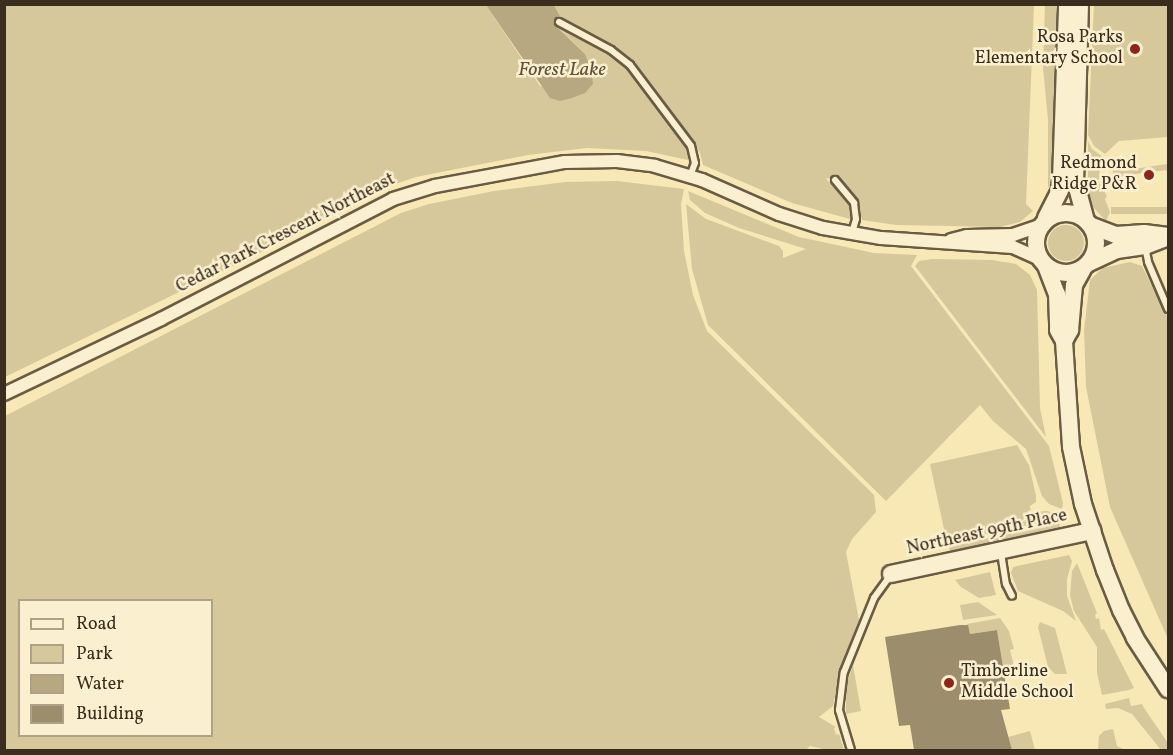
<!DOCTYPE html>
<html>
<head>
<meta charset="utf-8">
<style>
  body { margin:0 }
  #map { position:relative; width:1173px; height:755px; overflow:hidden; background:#f7e8b5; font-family:Vollkorn,serif }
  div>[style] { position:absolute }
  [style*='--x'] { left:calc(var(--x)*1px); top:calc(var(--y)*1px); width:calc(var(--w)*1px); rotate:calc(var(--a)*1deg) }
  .green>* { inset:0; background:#d7c89b; transform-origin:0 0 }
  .round { border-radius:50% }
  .water>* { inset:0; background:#b7a881 }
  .building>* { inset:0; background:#9c8e6c }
  .roads { filter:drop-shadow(2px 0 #695c43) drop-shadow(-2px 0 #695c43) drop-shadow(0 2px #695c43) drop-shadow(0 -2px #695c43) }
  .lane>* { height:6px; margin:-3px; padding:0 3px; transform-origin:3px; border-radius:3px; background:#faf0cf }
  .street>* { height:12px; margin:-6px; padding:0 6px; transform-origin:6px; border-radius:6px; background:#faf0cf }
  .secondary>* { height:16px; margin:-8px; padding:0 8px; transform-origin:8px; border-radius:8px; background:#faf0cf }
  .secondary>.ring { margin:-8px; padding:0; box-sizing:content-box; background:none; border:16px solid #faf0cf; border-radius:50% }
  .dots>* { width:16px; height:16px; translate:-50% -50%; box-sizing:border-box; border:3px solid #faf0cf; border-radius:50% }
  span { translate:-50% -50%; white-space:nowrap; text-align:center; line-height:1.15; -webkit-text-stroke:5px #faf0cf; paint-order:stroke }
  .poi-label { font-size:18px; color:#3a2d1d }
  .right { translate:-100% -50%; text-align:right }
  .left { translate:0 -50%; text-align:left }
  .street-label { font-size:18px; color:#3a2d1d }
  .water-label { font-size:20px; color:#60523b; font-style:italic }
  .frame { position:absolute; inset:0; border:6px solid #3a2d1d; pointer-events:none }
  .legend { position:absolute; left:18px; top:599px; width:195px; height:138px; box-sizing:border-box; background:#faf0cf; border:2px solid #ada288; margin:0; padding:8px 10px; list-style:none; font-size:18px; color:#3a2d1d }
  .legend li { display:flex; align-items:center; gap:12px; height:30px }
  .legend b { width:30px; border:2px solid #ada288 }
</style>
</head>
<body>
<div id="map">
  <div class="green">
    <div style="clip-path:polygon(5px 5px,486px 5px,540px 86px,584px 93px,593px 83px,592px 70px,585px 54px,556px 25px,560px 16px,554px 5px,1034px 5px,1026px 204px,1033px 211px,1020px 222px,1000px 227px,896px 225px,862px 220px,857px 199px,837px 175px,826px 179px,849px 202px,852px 211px,850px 219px,792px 203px,703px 165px,700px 153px,684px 129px,652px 94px,688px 150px,688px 160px,646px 151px,587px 148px,528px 155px,416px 177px,381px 189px,296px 235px,5px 377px)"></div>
    <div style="clip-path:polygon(1045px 5px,1059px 5px,1057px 187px,1048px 187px,1048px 120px,1043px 68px)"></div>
    <div style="clip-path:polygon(1094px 5px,1168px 5px,1168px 137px,1119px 141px,1105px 154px,1094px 146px,1088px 135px)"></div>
    <div style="clip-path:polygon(1088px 141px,1092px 149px,1103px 157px,1100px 162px,1099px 183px,1107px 196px,1105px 199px,1110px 212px,1106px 221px,1093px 207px,1088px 192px)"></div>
    <div style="clip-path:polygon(1168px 160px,1168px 174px,1166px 170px,1121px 176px,1121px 186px,1114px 184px,1113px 168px,1117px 162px,1121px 171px,1167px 164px)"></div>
    <div style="clip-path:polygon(evenodd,617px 181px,684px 189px,681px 204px,684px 251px,693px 295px,707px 331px,874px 495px,876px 512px,852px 539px,846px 552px,859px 620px,841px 667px,833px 706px,819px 717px,836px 727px,834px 728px,836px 735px,839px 734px,844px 750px,828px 750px,810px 746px,806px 750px,5px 750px,5px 416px,401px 213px,429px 204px,494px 191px,565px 182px,617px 181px,20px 600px,212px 600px,212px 736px,20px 736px,20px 600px)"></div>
    <div style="clip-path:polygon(688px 191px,799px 237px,874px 253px,917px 255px,911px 266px,1049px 446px,1063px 503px,1062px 509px,1049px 504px,1042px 496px,1026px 449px,993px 421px,980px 405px,886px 501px,708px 325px,692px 269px,686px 204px,706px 219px,779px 246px,783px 251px,783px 258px,806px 249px,739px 228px,705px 213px,690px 200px)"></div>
    <div style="left:1168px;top:207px;width:7px;height:57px;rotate:90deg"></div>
    <div class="round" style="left:1048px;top:225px;width:36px;height:36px"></div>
    <div style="clip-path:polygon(932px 259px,992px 260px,1016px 264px,1030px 275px,1037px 290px,1040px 408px,1046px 437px,915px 266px,919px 261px)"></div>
    <div style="clip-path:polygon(1130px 262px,1142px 266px,1168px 318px,1168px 639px,1110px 507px,1086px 387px,1084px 330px,1090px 280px,1103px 268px)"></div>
    <div style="clip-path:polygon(1017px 445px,1029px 465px,1036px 496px,1036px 502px,1030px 506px,1031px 512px,1047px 511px,1057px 514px,1058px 519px,947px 543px,930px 464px)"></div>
    <div style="clip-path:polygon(1059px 522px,1060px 527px,969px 547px,964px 552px,951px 556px,949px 547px)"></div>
    <div style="clip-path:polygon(1069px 555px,1072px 561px,1067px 579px,1067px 596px,1076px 621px,1063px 611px,1018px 591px,1011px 573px,1013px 567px)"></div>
    <div style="clip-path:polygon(1077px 563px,1097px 613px,1095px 615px,1096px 619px,1099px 618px,1101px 630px,1104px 629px,1134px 688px,1129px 690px,1102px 695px,1097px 673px,1097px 647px,1074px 611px,1070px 595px,1072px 571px)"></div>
    <div style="clip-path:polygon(990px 572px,996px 595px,979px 598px,961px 587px,955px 580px)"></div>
    <div style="clip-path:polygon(978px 602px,997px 615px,963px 620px,960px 605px)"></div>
    <div style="clip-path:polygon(1000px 618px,1009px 631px,1014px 649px,1010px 650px,1015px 670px,1004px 672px,997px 630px,970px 634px,967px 624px)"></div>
    <div style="clip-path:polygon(1040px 622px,1055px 628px,1067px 674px,1055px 674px,1048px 667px,1038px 627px)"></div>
    <div style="clip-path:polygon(853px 665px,861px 711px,846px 714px,846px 686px)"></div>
    <div style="clip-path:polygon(1129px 698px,1131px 706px,1142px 704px,1144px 708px,1168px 743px,1168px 750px,1161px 750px,1132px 714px,1118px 708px,1106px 709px,1105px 704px)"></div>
    <div style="clip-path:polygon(1113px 729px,1117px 746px,1125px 750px,1098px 750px,1099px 736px,1104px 731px)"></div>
    <div style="clip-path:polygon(1030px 731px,1035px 750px,1012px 750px,1008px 737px)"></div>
  </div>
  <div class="water">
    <div style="clip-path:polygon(486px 5px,554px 5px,560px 16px,556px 26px,585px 54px,592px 70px,593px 84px,585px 93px,572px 98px,560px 101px,550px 98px)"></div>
  </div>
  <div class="building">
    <div style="clip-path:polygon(960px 625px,968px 625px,970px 634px,997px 630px,1010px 709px,1001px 710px,1012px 750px,914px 750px,910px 725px,899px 726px,885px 637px)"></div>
  </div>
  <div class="roads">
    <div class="lane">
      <div style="--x:559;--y:22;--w:59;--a:28.3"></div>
      <div style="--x:611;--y:50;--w:24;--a:38"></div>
      <div style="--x:630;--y:65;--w:101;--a:53"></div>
      <div style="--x:691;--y:146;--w:17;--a:77"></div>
      <div style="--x:695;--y:163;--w:14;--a:111"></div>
      <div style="--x:835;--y:180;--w:30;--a:50"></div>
      <div style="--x:854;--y:203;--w:16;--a:83"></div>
      <div style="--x:856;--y:219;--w:15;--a:106"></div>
      <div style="--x:1145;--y:246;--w:16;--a:79"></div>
      <div style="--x:1148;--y:262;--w:51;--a:66.9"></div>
      <div style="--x:1001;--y:553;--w:31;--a:81"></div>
      <div style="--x:1006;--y:584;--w:13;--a:63"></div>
      <div style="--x:851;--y:750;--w:42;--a:-106.7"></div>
      <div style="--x:839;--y:710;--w:38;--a:-83"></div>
      <div style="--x:844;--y:672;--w:80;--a:-67.9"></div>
      <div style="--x:874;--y:598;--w:29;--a:-54"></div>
    </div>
    <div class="street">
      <div style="--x:951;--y:240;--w:16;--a:-14"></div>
      <div style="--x:967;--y:236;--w:46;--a:-1.2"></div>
      <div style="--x:1013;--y:235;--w:28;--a:-19"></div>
      <div style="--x:4;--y:394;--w:174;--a:-25.5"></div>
      <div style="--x:161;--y:319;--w:261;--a:-27.3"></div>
      <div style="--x:393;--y:199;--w:44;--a:-17.2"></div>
      <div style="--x:435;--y:186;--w:132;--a:-10.5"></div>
      <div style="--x:565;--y:162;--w:52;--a:-1.1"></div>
      <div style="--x:617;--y:161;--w:38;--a:7"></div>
      <div style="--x:655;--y:166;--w:49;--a:16.6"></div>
      <div style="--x:702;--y:180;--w:84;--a:23.8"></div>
      <div style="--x:779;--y:214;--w:46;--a:17.7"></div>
      <div style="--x:823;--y:228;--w:59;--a:9.8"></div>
      <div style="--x:881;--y:238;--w:132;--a:3.9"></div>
      <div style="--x:1013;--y:247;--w:30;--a:24"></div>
    </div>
    <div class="secondary">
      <div style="--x:1080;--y:4;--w:176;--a:91.6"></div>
      <div style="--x:1075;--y:180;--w:39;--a:75"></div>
      <div class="ring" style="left:1036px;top:213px;width:44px;height:44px"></div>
      <div style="--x:1046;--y:218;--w:31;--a:-63"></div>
      <div style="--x:1060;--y:190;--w:10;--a:-84"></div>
      <div style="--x:1061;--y:180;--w:176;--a:-88"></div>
      <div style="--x:1092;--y:226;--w:26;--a:21"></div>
      <div style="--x:1116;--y:235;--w:28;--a:-4"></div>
      <div style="--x:1144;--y:233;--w:24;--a:7"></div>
      <div style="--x:1091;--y:262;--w:29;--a:-25"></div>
      <div style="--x:1117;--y:250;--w:28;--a:-8"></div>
      <div style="--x:1145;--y:246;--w:25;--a:-21"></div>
      <div style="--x:1046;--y:266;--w:30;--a:69"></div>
      <div style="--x:1057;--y:294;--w:36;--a:88"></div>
      <div style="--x:1058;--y:330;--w:13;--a:61"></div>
      <div style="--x:1064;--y:341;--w:106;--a:86.2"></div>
      <div style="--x:1071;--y:447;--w:58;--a:78.1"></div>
      <div style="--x:1083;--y:504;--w:70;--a:71.6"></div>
      <div style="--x:1105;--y:570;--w:43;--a:68.2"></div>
      <div style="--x:1121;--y:610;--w:31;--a:63"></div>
      <div style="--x:1135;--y:638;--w:61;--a:57.1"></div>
      <div style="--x:1064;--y:341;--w:13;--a:-61"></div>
      <div style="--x:1070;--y:330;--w:45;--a:-84.9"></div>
      <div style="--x:1074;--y:285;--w:18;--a:-61"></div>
      <div style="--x:891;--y:574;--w:206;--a:-12.1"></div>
    </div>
  </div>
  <div class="dots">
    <div style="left:1135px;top:49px;background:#8f2418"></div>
    <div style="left:1149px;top:175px;background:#8f2418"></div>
    <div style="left:949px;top:683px;background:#8f2418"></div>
  </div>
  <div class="poi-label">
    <span class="right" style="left:1123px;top:49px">Rosa Parks<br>Elementary School</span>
    <span class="right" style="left:1137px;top:175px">Redmond<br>Ridge P&amp;R</span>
    <span class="left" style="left:961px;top:683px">Timberline<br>Middle School</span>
  </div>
  <div class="street-label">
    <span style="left:286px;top:234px;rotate:-27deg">Cedar Park Crescent Northeast</span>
    <span style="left:987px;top:533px;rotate:-12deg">Northeast 99th Place</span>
  </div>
  <div class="water-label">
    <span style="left:562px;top:70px">Forest Lake</span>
  </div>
  <div class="frame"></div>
  <ul class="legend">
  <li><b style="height:8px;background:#faf0cf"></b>Road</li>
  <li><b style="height:16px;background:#d7c89b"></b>Park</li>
  <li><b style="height:16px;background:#b7a881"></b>Water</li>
  <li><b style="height:16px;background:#9c8e6c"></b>Building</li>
  </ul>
</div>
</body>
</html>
